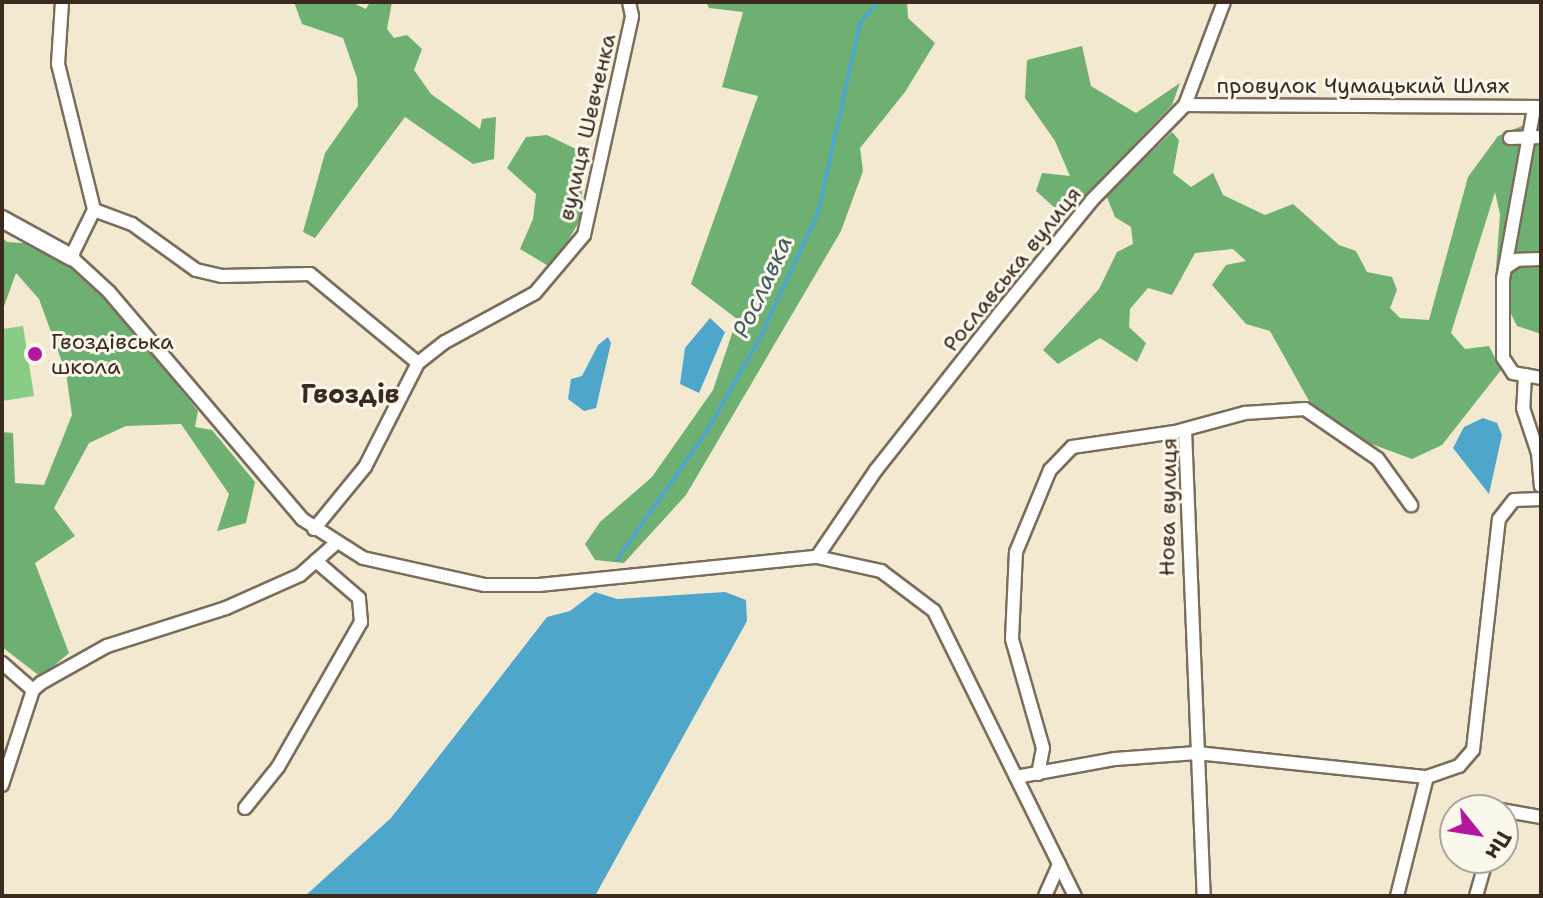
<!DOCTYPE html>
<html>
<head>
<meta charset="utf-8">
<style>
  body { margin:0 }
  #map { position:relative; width:1543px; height:898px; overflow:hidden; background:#f3e9d0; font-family:"Shantell Sans",sans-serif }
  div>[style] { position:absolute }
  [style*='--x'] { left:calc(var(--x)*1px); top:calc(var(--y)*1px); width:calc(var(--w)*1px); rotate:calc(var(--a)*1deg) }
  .green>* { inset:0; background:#88cc85 }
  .forest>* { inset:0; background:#6eb072 }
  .water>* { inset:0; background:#4fa6cb }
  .stream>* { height:4px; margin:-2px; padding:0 2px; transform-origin:2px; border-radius:2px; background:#4fa6cb }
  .roads { filter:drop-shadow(2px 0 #7b6d5c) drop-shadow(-2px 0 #7b6d5c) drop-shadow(0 2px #7b6d5c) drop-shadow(0 -2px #7b6d5c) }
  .minor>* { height:12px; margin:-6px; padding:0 6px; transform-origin:6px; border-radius:6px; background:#fff }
  .tertiary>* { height:16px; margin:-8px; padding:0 8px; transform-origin:8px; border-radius:8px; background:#fff }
  .dots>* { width:22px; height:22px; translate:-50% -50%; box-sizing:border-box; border:4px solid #fbf7ec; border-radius:50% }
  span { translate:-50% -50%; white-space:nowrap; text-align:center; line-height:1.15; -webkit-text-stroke:6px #fbf7ec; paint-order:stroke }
  .street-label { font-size:22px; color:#3b2a1e }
  .poi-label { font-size:22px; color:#3b2a1e }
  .left { translate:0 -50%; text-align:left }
  .water-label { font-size:24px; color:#435c63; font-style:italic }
  .quarter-label { font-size:26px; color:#3b2a1e; font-weight:700 }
  .frame { position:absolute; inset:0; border:4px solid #3b2a1e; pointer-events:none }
  .north { position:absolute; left:1439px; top:794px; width:80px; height:80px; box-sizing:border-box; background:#fbf7ec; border:2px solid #aea59a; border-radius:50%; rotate:120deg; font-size:22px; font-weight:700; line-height:32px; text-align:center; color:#3b2a1e }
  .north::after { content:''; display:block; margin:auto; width:28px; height:36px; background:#b5179e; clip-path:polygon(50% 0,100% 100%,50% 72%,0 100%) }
</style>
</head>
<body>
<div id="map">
  <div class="green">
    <div style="clip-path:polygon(23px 326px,34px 396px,2px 401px,2px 329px)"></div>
  </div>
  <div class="forest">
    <div style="clip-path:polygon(294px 2px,351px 2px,366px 9px,370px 2px,392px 2px,387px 29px,394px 38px,407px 35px,422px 49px,414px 70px,431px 94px,480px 129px,482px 119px,496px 117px,494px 159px,473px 164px,405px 117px,315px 238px,303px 232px,325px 153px,358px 106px,357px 78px,343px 38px,302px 24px)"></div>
    <div style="clip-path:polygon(706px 2px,907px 2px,908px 18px,935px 43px,905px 92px,860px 148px,863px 171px,841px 231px,686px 495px,624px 563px,595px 560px,585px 544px,600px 522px,652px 477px,713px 390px,737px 319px,691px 284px,758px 96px,722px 87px,743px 12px,709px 8px)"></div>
    <div style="clip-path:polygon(1082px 46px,1091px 86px,1136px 113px,1180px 83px,1172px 105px,1065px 217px,1036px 191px,1042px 173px,1070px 176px,1055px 141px,1025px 98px,1027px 60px)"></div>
    <div style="clip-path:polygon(1541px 118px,1541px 334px,1517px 326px,1495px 282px,1500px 214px,1495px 192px,1451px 333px,1465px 349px,1489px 346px,1501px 370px,1442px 445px,1412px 459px,1323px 426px,1270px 331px,1246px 324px,1212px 285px,1226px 265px,1246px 261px,1233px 249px,1195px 253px,1172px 295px,1148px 288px,1130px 309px,1129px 327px,1146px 343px,1137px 362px,1100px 338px,1058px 364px,1043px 350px,1099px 289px,1117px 252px,1133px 244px,1131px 227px,1115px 217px,1106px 195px,1172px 132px,1179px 140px,1173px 173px,1191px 187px,1213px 173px,1223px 195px,1265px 215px,1293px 204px,1339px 245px,1356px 251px,1367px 272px,1392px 277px,1397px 290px,1390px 308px,1400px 318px,1429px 320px,1468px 177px,1498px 136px)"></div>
    <div style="clip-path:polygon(547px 135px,580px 151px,583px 215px,552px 268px,520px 249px,533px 219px,536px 194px,507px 168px,526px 137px)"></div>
    <div style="clip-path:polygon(2px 237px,7px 242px,36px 244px,71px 264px,106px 297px,198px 411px,195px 427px,212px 430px,255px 482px,246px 523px,217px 531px,229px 494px,181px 424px,126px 426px,89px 443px,54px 508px,75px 536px,35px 563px,69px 653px,41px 677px,2px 647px,2px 432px,13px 433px,15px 483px,44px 485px,72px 415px,66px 373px,39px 299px,16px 273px,2px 312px)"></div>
  </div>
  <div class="water">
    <div style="clip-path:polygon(710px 318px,725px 332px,699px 393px,680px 384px,685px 348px)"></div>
    <div style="clip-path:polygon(608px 337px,611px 343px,596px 408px,584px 411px,568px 399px,571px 379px,582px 376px,598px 345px)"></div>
    <div style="clip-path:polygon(1483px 418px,1497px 423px,1502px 435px,1489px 494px,1453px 448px,1464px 427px)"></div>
    <div style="clip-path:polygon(595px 592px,617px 599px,725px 592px,746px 600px,747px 621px,595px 896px,305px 896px,391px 818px,547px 617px,570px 611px)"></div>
  </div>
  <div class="stream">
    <div style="--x:617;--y:560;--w:157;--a:-55.1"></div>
    <div style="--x:707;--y:431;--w:105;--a:-60.3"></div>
    <div style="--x:759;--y:340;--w:140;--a:-65.1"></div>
    <div style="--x:818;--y:213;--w:195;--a:-77.5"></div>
    <div style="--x:860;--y:23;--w:28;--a:-49"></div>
  </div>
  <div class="roads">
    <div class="minor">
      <div style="--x:62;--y:2;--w:62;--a:93.7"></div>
      <div style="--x:58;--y:64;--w:150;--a:76.1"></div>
      <div style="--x:94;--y:210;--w:52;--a:116.1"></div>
      <div style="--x:71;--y:257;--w:52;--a:42.6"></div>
      <div style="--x:109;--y:292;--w:298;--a:49.6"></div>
      <div style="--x:302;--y:519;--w:72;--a:32.6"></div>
      <div style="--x:363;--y:558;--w:125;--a:12.5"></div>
      <div style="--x:485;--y:585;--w:54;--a:0"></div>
      <div style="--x:539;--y:585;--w:279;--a:-5.8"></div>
      <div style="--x:817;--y:557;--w:66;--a:12.3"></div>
      <div style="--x:881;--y:571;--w:66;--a:37"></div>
      <div style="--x:934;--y:611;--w:318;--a:63.7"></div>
      <div style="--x:1185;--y:105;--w:356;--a:0.3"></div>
      <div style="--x:1510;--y:138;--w:31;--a:-2"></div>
      <div style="--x:94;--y:210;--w:40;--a:20.2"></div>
      <div style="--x:132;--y:224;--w:79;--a:35.7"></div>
      <div style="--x:196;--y:270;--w:27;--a:13"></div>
      <div style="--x:222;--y:276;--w:88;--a:-1.3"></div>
      <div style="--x:310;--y:274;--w:140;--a:39.5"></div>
      <div style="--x:1541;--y:259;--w:24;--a:178"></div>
      <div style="--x:1517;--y:260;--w:14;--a:146"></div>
      <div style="--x:1505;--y:268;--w:11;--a:100"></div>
      <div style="--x:1503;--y:279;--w:79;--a:90"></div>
      <div style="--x:1503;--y:358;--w:18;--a:56"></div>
      <div style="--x:1513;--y:373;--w:28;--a:10"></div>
      <div style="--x:1505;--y:268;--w:163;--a:-79.7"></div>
      <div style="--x:1525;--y:375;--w:33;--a:93"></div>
      <div style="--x:1523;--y:408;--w:47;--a:71.6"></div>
      <div style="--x:1538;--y:453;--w:33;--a:85"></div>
      <div style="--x:1185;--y:430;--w:466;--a:87.7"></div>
      <div style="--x:314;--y:529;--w:80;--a:-50.6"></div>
      <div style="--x:365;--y:467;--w:117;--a:-63"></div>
      <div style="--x:418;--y:363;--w:34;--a:-38"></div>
      <div style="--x:445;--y:342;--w:102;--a:-28.6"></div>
      <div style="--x:535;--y:293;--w:76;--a:-49.8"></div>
      <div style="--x:584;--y:235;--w:224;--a:-77.6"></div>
      <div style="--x:632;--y:16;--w:14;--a:-102"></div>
      <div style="--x:817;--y:557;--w:105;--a:-55.9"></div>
      <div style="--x:876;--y:470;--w:200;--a:-51.7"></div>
      <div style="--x:1000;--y:313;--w:146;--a:-50.8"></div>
      <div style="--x:1092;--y:200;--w:133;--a:-45.6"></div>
      <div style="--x:1185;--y:105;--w:110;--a:-69.3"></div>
      <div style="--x:2;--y:663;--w:41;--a:41.1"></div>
      <div style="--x:1038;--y:774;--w:26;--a:-79"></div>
      <div style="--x:1043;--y:748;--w:113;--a:-105.9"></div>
      <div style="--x:1012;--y:639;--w:87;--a:-87.4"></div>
      <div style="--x:1016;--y:552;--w:89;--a:-67.5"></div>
      <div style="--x:1050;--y:470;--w:32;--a:-46"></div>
      <div style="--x:1072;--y:447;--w:104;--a:-8.3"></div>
      <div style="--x:1175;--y:432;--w:73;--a:-15.2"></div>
      <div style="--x:1245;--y:413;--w:60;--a:-3.8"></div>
      <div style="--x:1305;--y:409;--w:88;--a:34.4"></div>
      <div style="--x:1378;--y:459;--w:57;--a:54.3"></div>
      <div style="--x:1016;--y:777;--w:101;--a:-10.3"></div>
      <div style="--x:1115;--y:759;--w:82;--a:-4.2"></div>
      <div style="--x:1197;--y:753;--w:231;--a:6"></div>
      <div style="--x:2;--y:785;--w:100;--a:-71.9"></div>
      <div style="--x:33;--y:690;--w:11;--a:-41"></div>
      <div style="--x:41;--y:683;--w:76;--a:-29.3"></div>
      <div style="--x:107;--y:646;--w:125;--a:-17.7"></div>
      <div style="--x:226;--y:608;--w:81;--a:-24"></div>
      <div style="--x:300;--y:575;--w:47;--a:-41.5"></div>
      <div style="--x:245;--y:808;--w:53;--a:-51.2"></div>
      <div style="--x:278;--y:767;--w:167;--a:-60.2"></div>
      <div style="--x:361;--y:622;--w:24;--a:-95"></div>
      <div style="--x:359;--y:598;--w:57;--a:-139.3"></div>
      <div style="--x:1501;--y:810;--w:41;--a:9.9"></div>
      <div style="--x:1045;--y:896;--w:35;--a:-66"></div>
      <div style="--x:1397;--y:896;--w:123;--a:-75.9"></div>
      <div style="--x:1427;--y:777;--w:34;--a:-19"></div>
      <div style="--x:1459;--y:766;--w:21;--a:-49"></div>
      <div style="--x:1473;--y:750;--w:232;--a:-83.6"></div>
      <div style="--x:1499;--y:519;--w:24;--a:-52"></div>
      <div style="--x:1514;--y:500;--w:27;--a:-2"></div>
      <div style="--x:1476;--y:896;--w:40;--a:-74"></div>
    </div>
    <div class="tertiary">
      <div style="--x:2;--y:219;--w:79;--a:28.8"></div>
    </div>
  </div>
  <div class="dots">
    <div style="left:35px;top:354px;background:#b5179e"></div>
  </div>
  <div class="street-label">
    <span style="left:1363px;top:86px">провулок Чумацький Шлях</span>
    <span style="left:587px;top:127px;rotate:-77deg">вулиця Шевченка</span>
    <span style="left:1012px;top:269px;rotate:-51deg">Рославська вулиця</span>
    <span style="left:1168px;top:507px;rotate:-89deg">Нова вулиця</span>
  </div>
  <div class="poi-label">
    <span class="left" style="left:51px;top:354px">Гвоздівська<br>школа</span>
  </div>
  <div class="water-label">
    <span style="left:763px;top:287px;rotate:-65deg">Рославка</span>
  </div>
  <div class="quarter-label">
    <span style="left:350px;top:394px">Гвоздів</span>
  </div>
  <div class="frame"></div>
  <div class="north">Пн</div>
</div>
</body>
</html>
